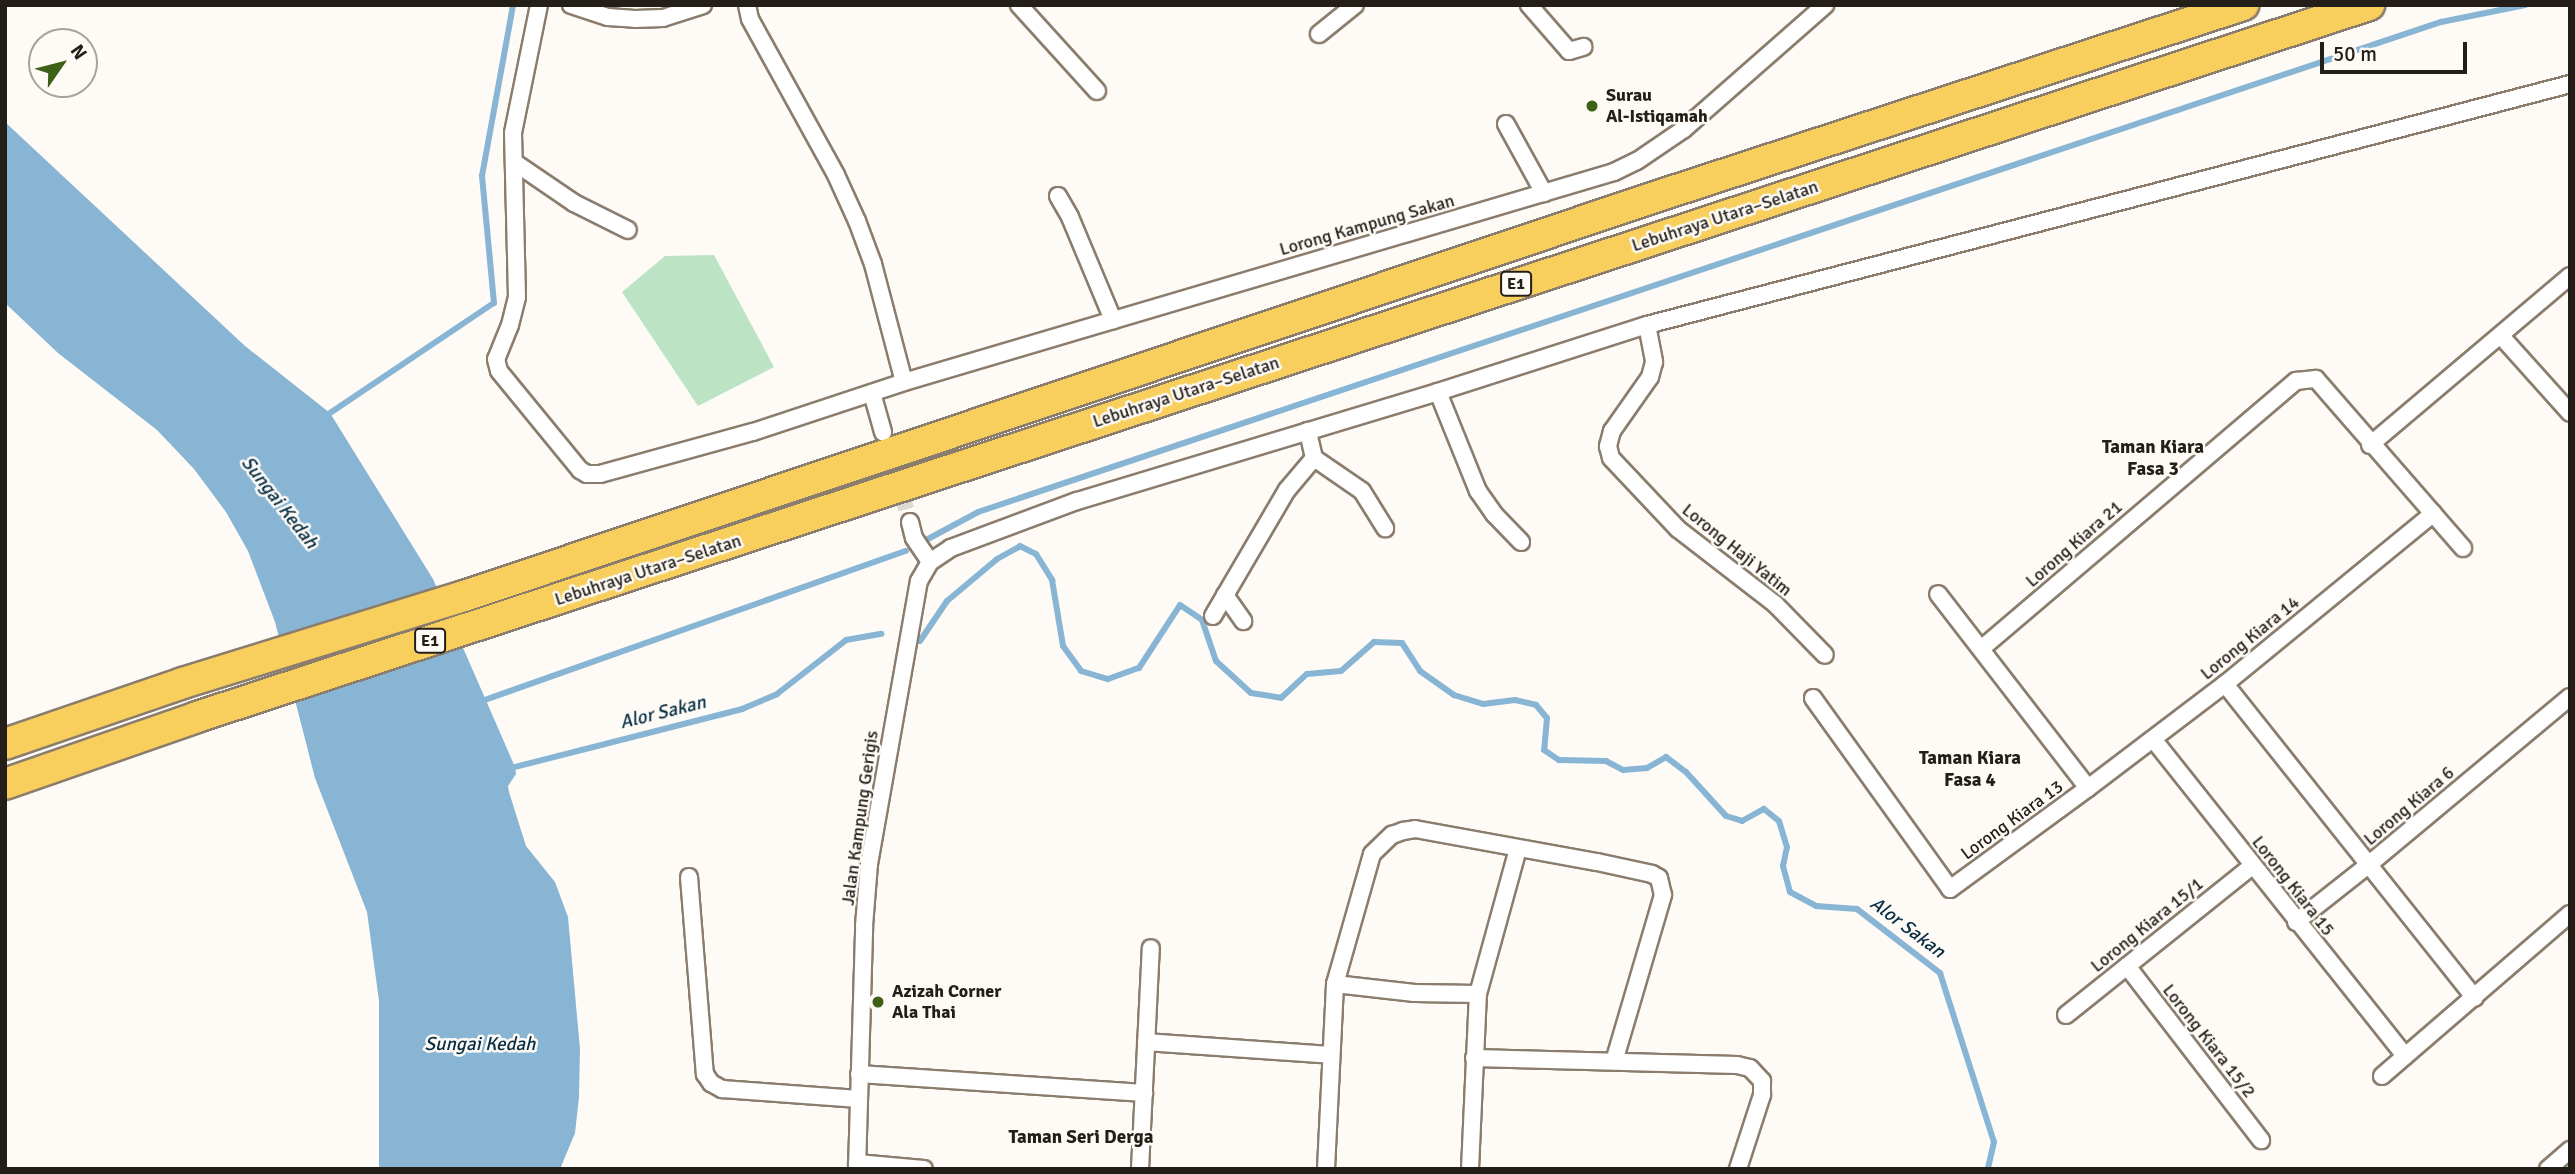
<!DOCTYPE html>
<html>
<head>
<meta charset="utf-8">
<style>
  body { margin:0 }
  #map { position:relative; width:2575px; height:1174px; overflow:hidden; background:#fefbf7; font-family:Signika,sans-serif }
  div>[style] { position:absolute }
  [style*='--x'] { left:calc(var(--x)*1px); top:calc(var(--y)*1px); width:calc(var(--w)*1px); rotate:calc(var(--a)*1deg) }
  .green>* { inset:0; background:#bce3c3 }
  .water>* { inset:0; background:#87b5d3 }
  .stream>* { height:6px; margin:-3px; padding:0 3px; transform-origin:3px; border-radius:3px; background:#87b5d3 }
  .minor-tunnel>* { height:16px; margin-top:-8px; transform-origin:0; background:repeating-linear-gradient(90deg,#dddad6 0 16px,transparent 0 24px) }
  .roads { filter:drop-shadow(2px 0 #8b7d6d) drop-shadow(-2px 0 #8b7d6d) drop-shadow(0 2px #8b7d6d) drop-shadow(0 -2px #8b7d6d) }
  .minor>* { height:16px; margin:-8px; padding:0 8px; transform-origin:8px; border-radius:8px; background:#fff }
  .motorway>* { height:30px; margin:-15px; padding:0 15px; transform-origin:15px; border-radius:15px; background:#f8ce5d }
  .dots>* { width:19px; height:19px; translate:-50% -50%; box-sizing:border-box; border:4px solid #fefbf7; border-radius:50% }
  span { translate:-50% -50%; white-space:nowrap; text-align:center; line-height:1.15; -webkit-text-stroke:5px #fefbf7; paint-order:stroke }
  .shield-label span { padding:2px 5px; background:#fefbf7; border:2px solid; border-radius:5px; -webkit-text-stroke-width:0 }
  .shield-label { font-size:16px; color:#231e18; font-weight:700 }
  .poi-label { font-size:18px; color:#231e18; font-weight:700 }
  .left { translate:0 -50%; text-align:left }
  .street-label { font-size:18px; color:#231e18 }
  .neighbourhood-label { font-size:19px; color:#231e18; font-weight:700 }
  .water-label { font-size:19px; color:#072e44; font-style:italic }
  .frame { position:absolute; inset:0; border:7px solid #231e18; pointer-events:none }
  .north { position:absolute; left:28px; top:28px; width:70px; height:70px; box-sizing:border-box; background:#fefbf7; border:2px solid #a6a39e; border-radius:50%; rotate:55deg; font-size:19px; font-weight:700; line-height:28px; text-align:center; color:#231e18 }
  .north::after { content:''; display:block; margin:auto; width:24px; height:32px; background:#3e6118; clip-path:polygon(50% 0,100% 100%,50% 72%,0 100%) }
  .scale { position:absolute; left:2320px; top:42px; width:147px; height:32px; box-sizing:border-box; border:4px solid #231e18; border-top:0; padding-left:9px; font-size:21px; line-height:24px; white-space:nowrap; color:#231e18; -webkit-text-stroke:5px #fefbf7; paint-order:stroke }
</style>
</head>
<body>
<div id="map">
  <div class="green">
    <div style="clip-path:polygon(714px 255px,774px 367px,698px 406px,622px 292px,665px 256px)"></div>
  </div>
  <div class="water">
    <div style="clip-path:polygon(5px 122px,245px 346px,330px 413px,433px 579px,515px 767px,516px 774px,508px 786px,509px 792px,526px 846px,555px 882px,568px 917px,580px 1049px,579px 1097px,575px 1133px,560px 1169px,379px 1169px,379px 1001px,367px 912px,315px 778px,275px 622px,248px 551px,226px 512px,194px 469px,157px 430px,58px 353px,5px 303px)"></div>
  </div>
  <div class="stream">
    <div style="--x:330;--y:413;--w:197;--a:-33.9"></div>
    <div style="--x:494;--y:303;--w:128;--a:-95.4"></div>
    <div style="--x:482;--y:176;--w:174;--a:-79.7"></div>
    <div style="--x:926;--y:540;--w:59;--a:-28.3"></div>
    <div style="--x:978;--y:512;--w:1543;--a:-18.52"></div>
    <div style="--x:2441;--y:22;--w:86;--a:-11.4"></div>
    <div style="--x:920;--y:641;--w:48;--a:-56"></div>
    <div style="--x:947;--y:601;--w:65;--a:-40"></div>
    <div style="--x:997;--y:559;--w:26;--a:-29"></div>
    <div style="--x:1020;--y:546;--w:18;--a:27"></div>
    <div style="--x:1036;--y:554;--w:31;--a:58"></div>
    <div style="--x:1052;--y:580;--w:67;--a:80.5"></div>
    <div style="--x:1063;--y:646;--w:31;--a:54"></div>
    <div style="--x:1081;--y:671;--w:28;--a:17"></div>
    <div style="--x:1108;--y:679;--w:33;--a:-20"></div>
    <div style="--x:1139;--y:668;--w:75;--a:-56.9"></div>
    <div style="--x:1180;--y:605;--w:27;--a:34"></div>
    <div style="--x:1202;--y:620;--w:43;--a:71.1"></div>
    <div style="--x:1216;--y:661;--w:47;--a:42.4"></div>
    <div style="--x:1251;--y:693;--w:30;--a:9"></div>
    <div style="--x:1281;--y:698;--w:35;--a:-43"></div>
    <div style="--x:1307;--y:674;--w:34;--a:-5"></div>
    <div style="--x:1341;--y:671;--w:44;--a:-41.3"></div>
    <div style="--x:1374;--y:642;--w:28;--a:2"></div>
    <div style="--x:1402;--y:643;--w:33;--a:57"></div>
    <div style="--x:1420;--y:671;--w:42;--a:35.2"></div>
    <div style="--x:1454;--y:695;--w:30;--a:17"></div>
    <div style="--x:1483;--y:704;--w:32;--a:-7"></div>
    <div style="--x:1515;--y:700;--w:22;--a:13"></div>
    <div style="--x:1536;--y:705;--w:17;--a:50"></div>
    <div style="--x:1547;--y:718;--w:32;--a:95"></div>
    <div style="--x:1544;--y:750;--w:18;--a:34"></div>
    <div style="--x:1559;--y:760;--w:47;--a:1.2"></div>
    <div style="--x:1606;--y:761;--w:19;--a:28"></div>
    <div style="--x:1623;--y:770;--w:24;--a:-5"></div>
    <div style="--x:1647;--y:768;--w:22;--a:-30"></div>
    <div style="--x:1666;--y:757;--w:25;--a:37"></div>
    <div style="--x:1686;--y:772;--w:59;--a:47.7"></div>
    <div style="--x:1726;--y:816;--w:17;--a:17"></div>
    <div style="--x:1742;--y:821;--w:25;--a:-29"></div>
    <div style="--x:1764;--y:809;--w:19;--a:39"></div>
    <div style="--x:1779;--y:821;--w:27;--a:73"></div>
    <div style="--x:1787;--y:847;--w:19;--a:102"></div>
    <div style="--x:1783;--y:866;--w:27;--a:75"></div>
    <div style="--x:1790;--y:892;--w:30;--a:28"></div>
    <div style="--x:1816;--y:906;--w:41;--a:4.2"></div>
    <div style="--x:1857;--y:909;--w:105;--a:37.6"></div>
    <div style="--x:1940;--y:973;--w:177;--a:72.3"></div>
    <div style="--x:1994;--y:1142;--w:28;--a:103"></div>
    <div style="--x:479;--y:702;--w:453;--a:-19.5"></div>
    <div style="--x:507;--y:769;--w:243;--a:-14.3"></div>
    <div style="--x:742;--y:709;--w:38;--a:-23"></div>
    <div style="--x:777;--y:694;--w:88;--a:-38"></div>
    <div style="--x:846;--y:640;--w:36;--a:-10"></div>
  </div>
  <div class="minor-tunnel">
    <div style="--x:888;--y:448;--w:77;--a:73.4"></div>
  </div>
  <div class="roads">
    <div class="minor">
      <div style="--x:539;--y:5;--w:131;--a:101.5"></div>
      <div style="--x:513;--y:133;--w:164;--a:88.6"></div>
      <div style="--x:517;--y:297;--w:29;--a:104"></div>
      <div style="--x:510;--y:325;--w:37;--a:112"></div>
      <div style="--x:496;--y:359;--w:12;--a:76"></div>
      <div style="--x:499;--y:371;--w:128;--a:50.7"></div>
      <div style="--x:580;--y:470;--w:8;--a:30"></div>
      <div style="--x:587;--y:474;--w:13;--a:0"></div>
      <div style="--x:600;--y:474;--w:159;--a:-15.4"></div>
      <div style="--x:753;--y:432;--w:159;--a:-18.3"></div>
      <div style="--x:904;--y:382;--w:740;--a:-16.48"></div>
      <div style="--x:1614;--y:172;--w:25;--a:-26"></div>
      <div style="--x:1637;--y:161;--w:57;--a:-34.2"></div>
      <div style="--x:1684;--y:129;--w:188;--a:-41.3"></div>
      <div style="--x:571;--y:5;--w:39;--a:18"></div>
      <div style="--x:608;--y:17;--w:27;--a:4"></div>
      <div style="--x:635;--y:19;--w:28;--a:-2"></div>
      <div style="--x:663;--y:18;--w:42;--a:-18"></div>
      <div style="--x:747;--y:5;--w:14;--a:78"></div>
      <div style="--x:750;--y:19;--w:178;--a:61.1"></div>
      <div style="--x:836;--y:175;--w:51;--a:65.5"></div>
      <div style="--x:857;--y:221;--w:46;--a:69.6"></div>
      <div style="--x:873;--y:264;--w:122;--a:75.3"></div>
      <div style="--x:1019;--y:5;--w:116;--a:47.8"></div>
      <div style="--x:1529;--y:5;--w:61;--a:49"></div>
      <div style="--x:1569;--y:51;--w:15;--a:-16"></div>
      <div style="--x:1319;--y:34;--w:46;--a:-38.9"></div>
      <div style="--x:1506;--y:124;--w:79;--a:61.2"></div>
      <div style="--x:514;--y:162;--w:73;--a:34.3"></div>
      <div style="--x:574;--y:203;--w:60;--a:26.6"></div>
      <div style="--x:1058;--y:196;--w:24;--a:60"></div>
      <div style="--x:1070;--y:217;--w:112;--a:67.3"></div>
      <div style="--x:1647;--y:325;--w:38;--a:79"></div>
      <div style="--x:1654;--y:362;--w:16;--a:105"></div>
      <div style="--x:1650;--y:377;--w:66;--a:125.1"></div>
      <div style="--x:1612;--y:431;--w:16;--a:105"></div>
      <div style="--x:1608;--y:446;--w:12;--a:76"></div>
      <div style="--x:1611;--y:458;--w:98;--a:46.7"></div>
      <div style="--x:1678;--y:529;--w:123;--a:37.7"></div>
      <div style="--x:1775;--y:604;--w:71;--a:45.6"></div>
      <div style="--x:2501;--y:336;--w:103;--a:48.1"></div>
      <div style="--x:1438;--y:392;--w:107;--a:68"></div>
      <div style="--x:1478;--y:491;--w:28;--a:55"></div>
      <div style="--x:1494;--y:514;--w:39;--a:46"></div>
      <div style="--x:872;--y:393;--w:41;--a:74.2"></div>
      <div style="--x:2370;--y:445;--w:262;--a:-40.2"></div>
      <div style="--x:1314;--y:458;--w:58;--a:34.5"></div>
      <div style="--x:1362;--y:491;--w:44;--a:58.1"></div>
      <div style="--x:910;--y:522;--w:16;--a:76"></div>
      <div style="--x:914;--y:538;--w:29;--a:56"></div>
      <div style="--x:1225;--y:595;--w:32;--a:55"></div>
      <div style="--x:1213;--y:616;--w:146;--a:-59.6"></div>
      <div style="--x:1287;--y:490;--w:42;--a:-49.8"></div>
      <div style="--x:1314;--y:458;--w:28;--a:-103"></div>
      <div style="--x:1981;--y:649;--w:414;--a:-40.4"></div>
      <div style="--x:2296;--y:381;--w:20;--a:-6"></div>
      <div style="--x:2316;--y:379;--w:224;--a:49"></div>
      <div style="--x:2225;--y:684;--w:401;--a:51.5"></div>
      <div style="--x:1813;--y:698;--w:235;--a:54.3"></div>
      <div style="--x:1950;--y:889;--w:171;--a:-36.2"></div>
      <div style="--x:2088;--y:788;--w:245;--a:-127.7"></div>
      <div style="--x:2153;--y:739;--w:405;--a:51.5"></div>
      <div style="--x:2088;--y:788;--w:172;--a:-37.2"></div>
      <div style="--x:2225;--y:684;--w:269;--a:-39.3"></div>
      <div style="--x:689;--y:877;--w:198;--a:85.4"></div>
      <div style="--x:705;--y:1074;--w:11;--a:56"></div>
      <div style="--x:711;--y:1083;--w:13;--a:29"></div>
      <div style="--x:722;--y:1089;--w:137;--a:4.2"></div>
      <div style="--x:2296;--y:922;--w:90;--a:-38.3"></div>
      <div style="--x:2367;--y:866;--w:264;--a:-39.8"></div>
      <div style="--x:2127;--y:966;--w:220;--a:52.4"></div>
      <div style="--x:1335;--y:984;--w:80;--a:6.5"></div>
      <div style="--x:1414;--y:993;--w:64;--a:0.9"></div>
      <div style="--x:2066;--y:1015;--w:238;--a:-38.7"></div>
      <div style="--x:1146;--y:1042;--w:184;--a:4"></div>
      <div style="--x:1474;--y:1058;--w:263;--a:1.5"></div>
      <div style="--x:1737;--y:1065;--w:13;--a:13"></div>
      <div style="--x:1750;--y:1068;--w:18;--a:47"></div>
      <div style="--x:1762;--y:1081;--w:14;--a:90"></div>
      <div style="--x:1762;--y:1095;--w:78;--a:108"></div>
      <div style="--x:859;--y:1074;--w:286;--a:3.8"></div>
      <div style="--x:2382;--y:1076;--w:248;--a:-40.8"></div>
      <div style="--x:857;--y:1163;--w:67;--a:5.1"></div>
      <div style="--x:857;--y:1169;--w:243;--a:-88.3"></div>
      <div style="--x:864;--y:926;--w:62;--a:-85.4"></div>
      <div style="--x:869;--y:864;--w:287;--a:-80"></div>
      <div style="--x:919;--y:581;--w:22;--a:-60"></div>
      <div style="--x:930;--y:562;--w:25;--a:-34"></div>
      <div style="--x:951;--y:548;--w:134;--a:-20.5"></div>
      <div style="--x:1077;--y:501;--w:377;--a:-16.8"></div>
      <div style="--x:1438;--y:392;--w:219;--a:-17.8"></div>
      <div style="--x:1647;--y:325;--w:954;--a:-14.63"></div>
      <div style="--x:1140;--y:1169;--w:221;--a:-87.2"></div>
      <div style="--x:1326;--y:1169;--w:185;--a:-87.2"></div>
      <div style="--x:1335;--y:984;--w:135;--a:-74.1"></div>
      <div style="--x:1372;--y:854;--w:28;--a:-44"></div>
      <div style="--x:1392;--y:835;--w:12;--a:-20"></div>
      <div style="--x:1403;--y:831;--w:12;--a:-9"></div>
      <div style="--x:1415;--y:829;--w:185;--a:10.3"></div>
      <div style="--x:1597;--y:862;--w:56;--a:12.3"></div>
      <div style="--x:1652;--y:874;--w:8;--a:30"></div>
      <div style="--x:1659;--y:878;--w:17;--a:77"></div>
      <div style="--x:1663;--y:895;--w:173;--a:106.4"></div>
      <div style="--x:1470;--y:1169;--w:175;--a:-87.4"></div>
      <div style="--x:1478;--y:994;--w:150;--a:-74.6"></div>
      <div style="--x:2548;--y:1169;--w:29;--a:-41"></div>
    </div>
    <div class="motorway">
      <div style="--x:5;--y:744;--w:188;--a:-18.9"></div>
      <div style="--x:183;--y:683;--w:294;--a:-17.2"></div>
      <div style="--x:464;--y:596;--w:1256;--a:-18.52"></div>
      <div style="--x:1655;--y:197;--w:619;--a:-18.08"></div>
      <div style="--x:5;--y:784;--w:203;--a:-19.2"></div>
      <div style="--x:197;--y:717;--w:2286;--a:-18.15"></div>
    </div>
  </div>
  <div class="dots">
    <div style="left:1592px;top:106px;background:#3e6118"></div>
    <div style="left:878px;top:1002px;background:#3e6118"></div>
  </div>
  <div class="shield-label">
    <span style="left:1516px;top:284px">E1</span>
    <span style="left:430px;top:641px">E1</span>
  </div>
  <div class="poi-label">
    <span class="left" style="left:1606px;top:106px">Surau<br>Al-Istiqamah</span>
    <span class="left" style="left:892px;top:1002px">Azizah Corner<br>Ala Thai</span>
  </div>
  <div class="street-label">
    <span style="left:1725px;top:216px;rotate:-18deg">Lebuhraya Utara–Selatan</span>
    <span style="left:1367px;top:225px;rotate:-16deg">Lorong Kampung Sakan</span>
    <span style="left:1186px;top:392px;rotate:-18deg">Lebuhraya Utara–Selatan</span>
    <span style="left:2074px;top:544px;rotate:-41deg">Lorong Kiara 21</span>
    <span style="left:1737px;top:550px;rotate:39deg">Lorong Haji Yatim</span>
    <span style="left:648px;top:570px;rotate:-18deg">Lebuhraya Utara–Selatan</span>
    <span style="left:2250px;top:638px;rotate:-39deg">Lorong Kiara 14</span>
    <span style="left:2409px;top:806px;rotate:-40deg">Lorong Kiara 6</span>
    <span style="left:860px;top:818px;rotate:-82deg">Jalan Kampung Gerigis</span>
    <span style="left:2012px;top:820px;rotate:-36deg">Lorong Kiara 13</span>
    <span style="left:2293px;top:886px;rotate:52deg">Lorong Kiara 15</span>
    <span style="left:2147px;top:925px;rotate:-39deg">Lorong Kiara 15/1</span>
    <span style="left:2209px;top:1041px;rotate:52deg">Lorong Kiara 15/2</span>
  </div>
  <div class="neighbourhood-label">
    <span style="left:2153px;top:459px">Taman Kiara<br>Fasa 3</span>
    <span style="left:1970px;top:770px">Taman Kiara<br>Fasa 4</span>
    <span style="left:1081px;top:1138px">Taman Seri Derga</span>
  </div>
  <div class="water-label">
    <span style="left:279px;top:503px;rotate:52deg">Sungai Kedah</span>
    <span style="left:663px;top:713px;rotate:-14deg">Alor Sakan</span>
    <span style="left:1907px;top:928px;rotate:37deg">Alor Sakan</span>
    <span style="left:480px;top:1045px">Sungai Kedah</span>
  </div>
  <div class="frame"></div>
  <div class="north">N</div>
  <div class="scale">50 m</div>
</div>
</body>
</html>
